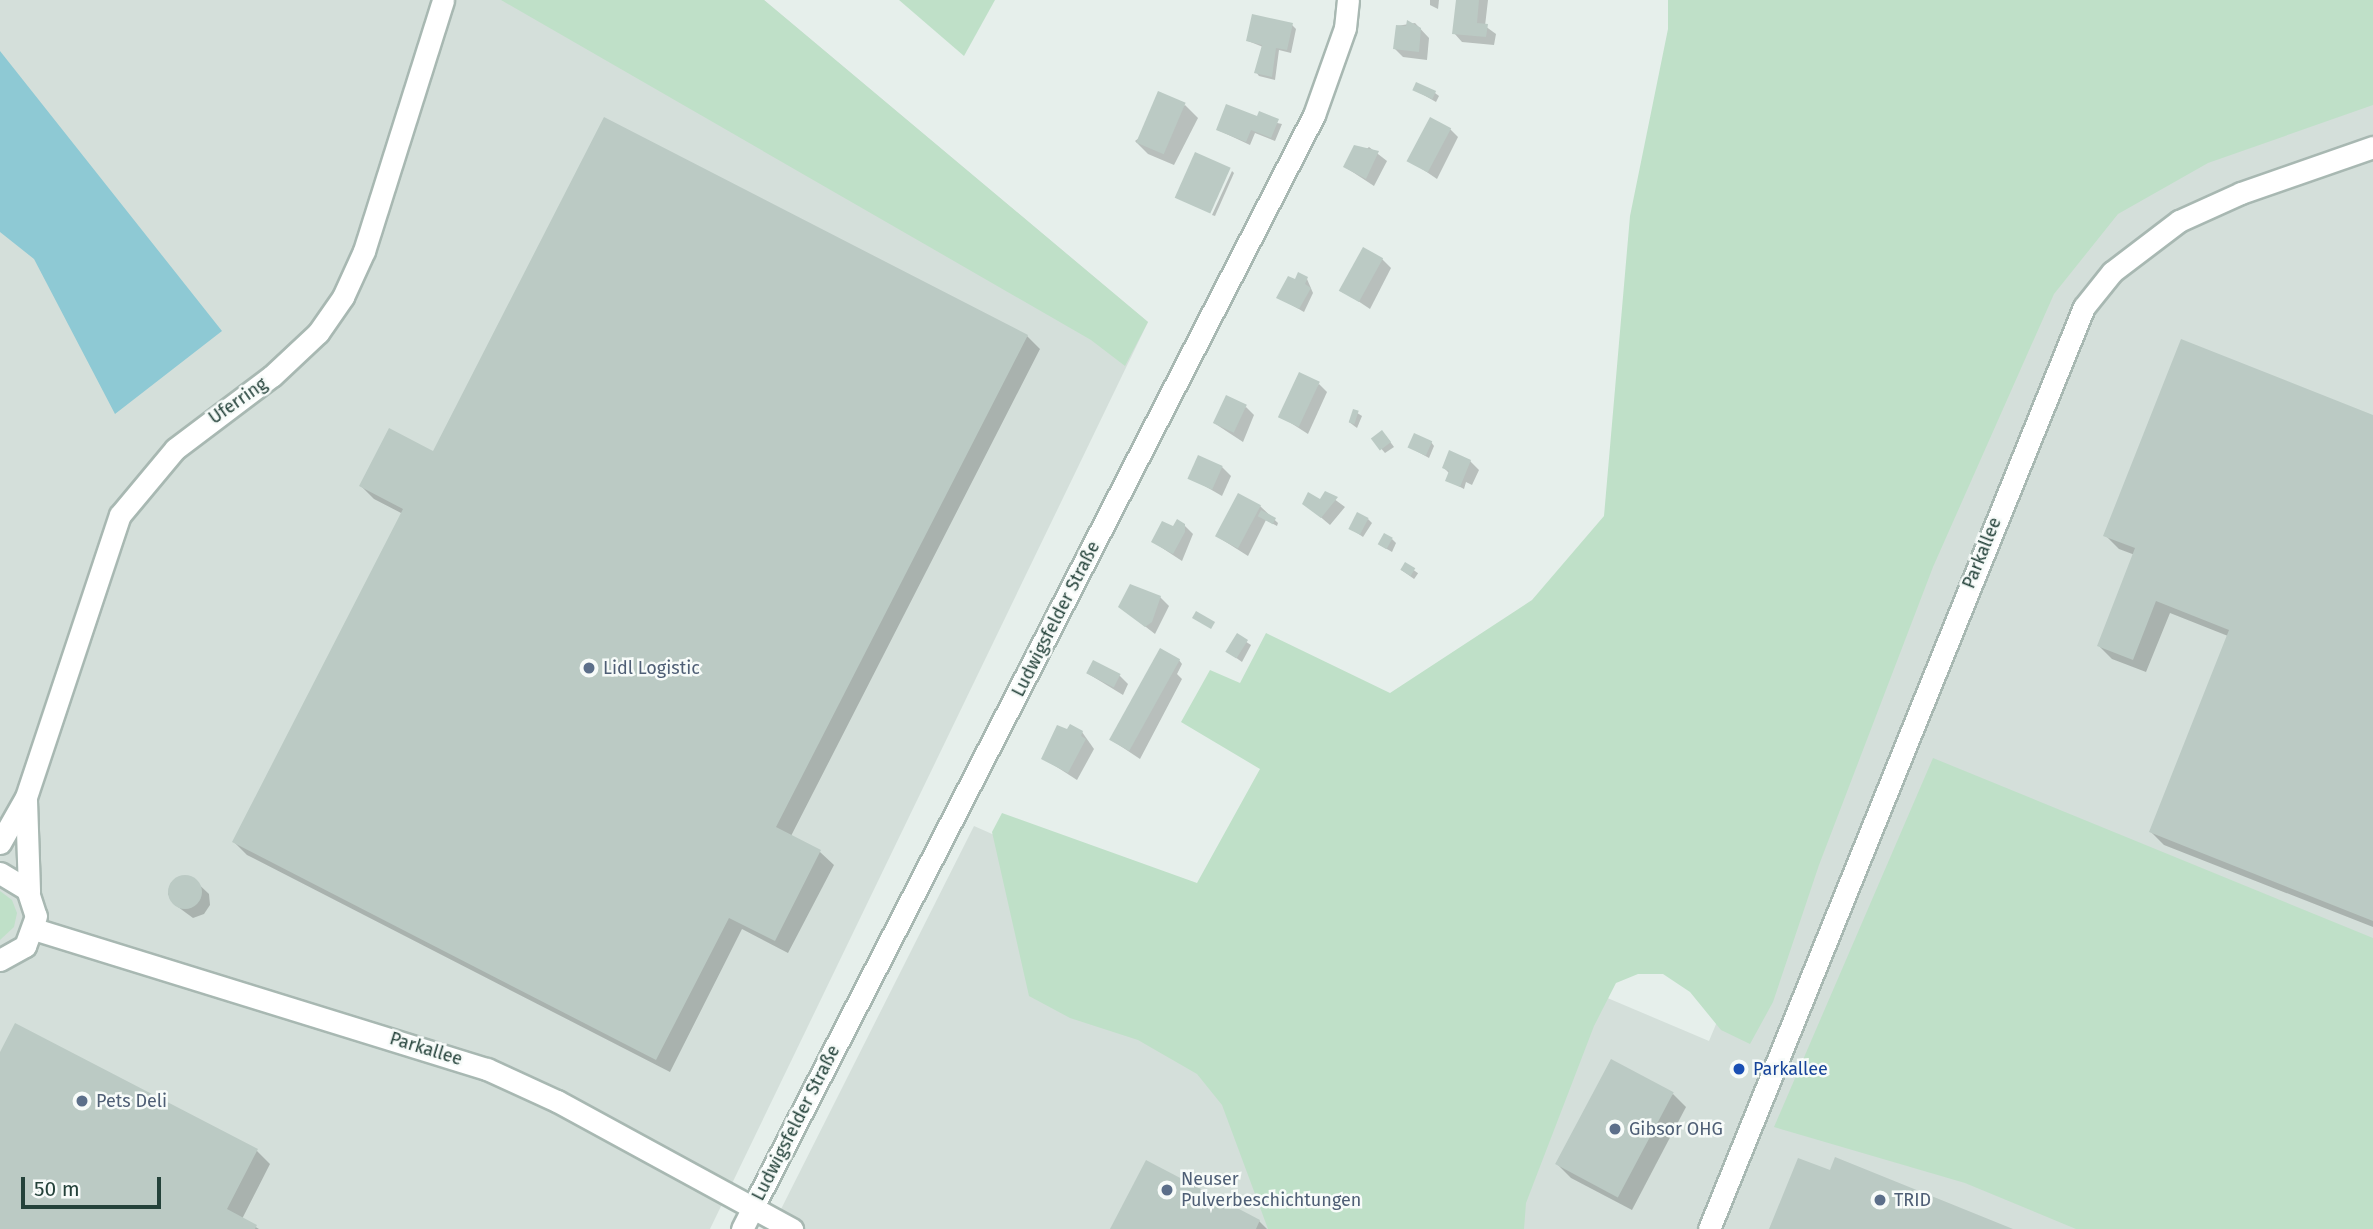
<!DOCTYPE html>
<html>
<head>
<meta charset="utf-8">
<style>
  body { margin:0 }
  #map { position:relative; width:2373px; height:1229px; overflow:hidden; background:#e6efeb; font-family:"Fira Sans",sans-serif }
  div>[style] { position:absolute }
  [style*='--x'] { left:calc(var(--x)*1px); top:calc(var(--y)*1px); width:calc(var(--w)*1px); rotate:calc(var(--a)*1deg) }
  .built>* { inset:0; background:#d4dfda }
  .green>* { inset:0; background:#bfe0c8 }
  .water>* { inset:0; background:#8ec9d4 }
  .shadow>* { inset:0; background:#0003; transform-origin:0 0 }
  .building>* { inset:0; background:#bbcac4; transform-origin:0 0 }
  .round { border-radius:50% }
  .roads { filter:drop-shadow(2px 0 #a8b8b2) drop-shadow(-2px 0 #a8b8b2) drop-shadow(0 2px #a8b8b2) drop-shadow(0 -2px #a8b8b2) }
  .minor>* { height:21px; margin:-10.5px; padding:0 10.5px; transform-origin:10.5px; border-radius:10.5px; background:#fff }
  .tertiary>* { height:21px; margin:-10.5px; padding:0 10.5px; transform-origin:10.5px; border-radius:10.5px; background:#fff }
  .dots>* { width:19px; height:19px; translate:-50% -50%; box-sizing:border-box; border:4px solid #f7fbf9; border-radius:50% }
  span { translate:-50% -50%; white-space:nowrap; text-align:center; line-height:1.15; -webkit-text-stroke:5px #f7fbf9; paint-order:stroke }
  .street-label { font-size:18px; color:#24423a }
  .service-label { font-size:18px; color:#4e5e75 }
  .left { translate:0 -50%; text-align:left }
  .transit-label { font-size:18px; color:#164399 }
  .scale { position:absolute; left:21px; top:1177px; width:140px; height:32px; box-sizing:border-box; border:4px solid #24423a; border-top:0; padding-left:9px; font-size:21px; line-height:24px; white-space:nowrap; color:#24423a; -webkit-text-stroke:5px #f7fbf9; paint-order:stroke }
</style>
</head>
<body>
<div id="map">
  <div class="built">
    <div style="clip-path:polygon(0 0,764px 0,1148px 322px,710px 1229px,0 1229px)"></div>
    <div style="clip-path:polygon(2373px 86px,2373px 1229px,1452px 1229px,1598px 994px,1709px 1041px,2045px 236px)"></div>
    <div style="clip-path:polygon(974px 826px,1028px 850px,1164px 1032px,1245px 1099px,1285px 1229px,771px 1229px)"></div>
  </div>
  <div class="green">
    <div style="clip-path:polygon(501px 0,764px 0,1148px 322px,1125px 366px,1091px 340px)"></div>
    <div style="clip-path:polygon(899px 0,995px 0,964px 56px)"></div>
    <div style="clip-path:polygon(1668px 0,2373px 0,2373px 105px,2208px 163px,2118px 214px,2054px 294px,1933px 567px,1819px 865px,1773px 1002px,1750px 1044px,1721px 1030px,1690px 992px,1663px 974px,1638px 974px,1616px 983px,1594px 1026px,1526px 1203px,1524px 1229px,1268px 1229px,1222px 1105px,1197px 1074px,1138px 1040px,1070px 1018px,1029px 996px,992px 832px,1002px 813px,1197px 883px,1260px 769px,1181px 722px,1210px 670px,1240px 683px,1266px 633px,1390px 693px,1532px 600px,1604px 516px,1630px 216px,1668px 29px)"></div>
    <div style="clip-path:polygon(1933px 758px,2373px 938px,2373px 1229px,2076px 1229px,1965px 1183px,1774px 1127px)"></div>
    <div style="clip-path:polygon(0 891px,12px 900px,17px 913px,14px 927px,0 940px)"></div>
  </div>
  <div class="water">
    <div style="clip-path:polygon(0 51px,222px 331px,115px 414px,34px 259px,0 232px)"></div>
  </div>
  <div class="shadow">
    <div style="clip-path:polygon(1430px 0,1439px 0,1438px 9px,1430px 5px)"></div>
    <div style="clip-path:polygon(1458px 0,1488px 0,1485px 26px,1496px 34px,1494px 45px,1462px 42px,1454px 33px)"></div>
    <div style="clip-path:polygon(1415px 23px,1429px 38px,1427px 60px,1403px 57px,1395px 49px,1397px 26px)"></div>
    <div style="clip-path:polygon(1292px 25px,1296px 29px,1291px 53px,1279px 50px,1275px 80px,1259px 76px,1256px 72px,1263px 47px,1248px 41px)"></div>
    <div style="clip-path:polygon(1415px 90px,1435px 93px,1439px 96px,1436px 102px)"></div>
    <div style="clip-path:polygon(1185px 105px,1198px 118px,1174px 165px,1148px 154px,1135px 141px)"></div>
    <div style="clip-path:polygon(1257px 119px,1282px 124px,1275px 141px,1255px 133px,1250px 145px,1218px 130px)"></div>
    <div style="clip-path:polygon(1450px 129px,1458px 137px,1437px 179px,1409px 160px)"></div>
    <div style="clip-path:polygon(1369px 147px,1387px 161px,1374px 186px,1345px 167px)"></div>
    <div style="clip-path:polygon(1232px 171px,1234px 173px,1215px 216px,1212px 215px)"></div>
    <div style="clip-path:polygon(1382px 259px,1391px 268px,1370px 309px,1343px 291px)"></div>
    <div style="clip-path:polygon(1307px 279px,1313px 293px,1304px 312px,1278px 297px,1295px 282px)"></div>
    <div style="clip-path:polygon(1027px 336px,1040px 349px,791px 836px,820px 852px,834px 865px,788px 953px,742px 929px,670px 1072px,247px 855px,234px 842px,403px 514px,374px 499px,361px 486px,433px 453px)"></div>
    <div style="clip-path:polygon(1319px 384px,1327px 392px,1308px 434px,1280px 416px)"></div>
    <div style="clip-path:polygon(1246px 407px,1254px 415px,1243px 442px,1214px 423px)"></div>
    <div style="clip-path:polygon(1354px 411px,1362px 416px,1357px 428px,1349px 422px)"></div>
    <div style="clip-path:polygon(2373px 417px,2373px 927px,2164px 845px,2151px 832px,2228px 636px,2170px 613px,2146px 672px,2112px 659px,2099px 646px,2135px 555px,2119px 549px,2105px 535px)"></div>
    <div style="clip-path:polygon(1386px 436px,1394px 447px,1385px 453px,1373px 439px)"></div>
    <div style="clip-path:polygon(1431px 442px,1434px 446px,1429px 458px,1409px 447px)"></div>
    <div style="clip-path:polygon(1470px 461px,1479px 470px,1472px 485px,1466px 482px,1464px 489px,1447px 480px,1450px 474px,1444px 468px)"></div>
    <div style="clip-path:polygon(1222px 467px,1231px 476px,1222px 496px,1191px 478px)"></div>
    <div style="clip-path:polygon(1326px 493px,1345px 507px,1330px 525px,1304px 503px,1321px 502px)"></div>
    <div style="clip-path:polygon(1260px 506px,1278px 523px,1277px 526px,1266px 520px,1248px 556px,1218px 537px)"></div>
    <div style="clip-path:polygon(1368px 519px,1372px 523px,1363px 537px,1350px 528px)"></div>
    <div style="clip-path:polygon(1184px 525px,1193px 534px,1182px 561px,1153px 542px)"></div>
    <div style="clip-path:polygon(1392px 539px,1396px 543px,1392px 552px,1380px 545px)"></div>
    <div style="left:1405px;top:564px;width:16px;height:7px;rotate:35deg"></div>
    <div style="clip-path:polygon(1160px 597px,1169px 606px,1155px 634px,1120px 607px)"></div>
    <div style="clip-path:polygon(1237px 636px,1251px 645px,1242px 662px,1228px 652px)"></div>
    <div style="clip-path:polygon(1179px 660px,1182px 664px,1177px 674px,1182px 679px,1140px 759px,1113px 741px)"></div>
    <div style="clip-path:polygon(1087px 673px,1120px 676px,1128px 684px,1123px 695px)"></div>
    <div style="clip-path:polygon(1068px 731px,1082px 732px,1094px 749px,1077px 780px,1043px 758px)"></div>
    <div style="clip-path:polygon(180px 876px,191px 877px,209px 894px,210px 905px,204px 914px,193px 918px,174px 904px,168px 894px,171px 883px)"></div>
    <div style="clip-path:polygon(16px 1025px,257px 1151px,270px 1164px,242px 1219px,259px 1229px,0 1229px,0 1056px)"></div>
    <div style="clip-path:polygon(1673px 1094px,1686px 1107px,1632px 1210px,1571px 1178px,1558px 1165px)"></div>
    <div style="clip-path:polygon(1259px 1221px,1267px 1229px,1112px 1229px)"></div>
  </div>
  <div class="building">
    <div style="clip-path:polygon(1456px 0,1479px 0,1477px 23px,1488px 24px,1486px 37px,1452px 34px)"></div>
    <div style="clip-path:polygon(1252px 14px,1293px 23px,1287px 50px,1276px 48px,1272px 77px,1254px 73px,1262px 45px,1246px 41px)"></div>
    <div style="clip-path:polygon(1407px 20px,1421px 28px,1419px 52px,1393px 49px,1396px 25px,1406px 26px)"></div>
    <div style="left:1416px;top:82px;width:22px;height:9px;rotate:24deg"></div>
    <div style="left:1158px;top:91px;width:30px;height:56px;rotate:23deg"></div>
    <div style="clip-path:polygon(1226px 104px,1257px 116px,1259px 111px,1279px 119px,1271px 138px,1251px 130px,1246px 142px,1216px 130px)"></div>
    <div style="clip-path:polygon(604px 117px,1028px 335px,776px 827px,821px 850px,775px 941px,729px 918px,656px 1060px,232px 842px,403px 509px,359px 486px,389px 428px,433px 451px)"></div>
    <div style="left:1430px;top:117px;width:24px;height:50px;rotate:28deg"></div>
    <div style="clip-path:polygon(1354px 145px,1379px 151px,1366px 179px,1343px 167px)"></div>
    <div style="left:1195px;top:152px;width:39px;height:50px;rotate:24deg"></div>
    <div style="left:1363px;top:247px;width:23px;height:50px;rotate:29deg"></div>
    <div style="clip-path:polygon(1298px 272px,1308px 277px,1305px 284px,1311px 288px,1299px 309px,1276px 298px,1288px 276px,1295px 279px)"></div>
    <div style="clip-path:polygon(2181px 339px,2373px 415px,2373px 921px,2149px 832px,2229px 630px,2156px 601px,2133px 660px,2097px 646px,2135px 548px,2103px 536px)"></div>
    <div style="left:1299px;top:372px;width:23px;height:50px;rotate:25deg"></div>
    <div style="left:1226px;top:395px;width:23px;height:31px;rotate:25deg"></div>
    <div style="left:1353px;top:409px;width:6px;height:14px;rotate:18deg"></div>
    <div style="left:1382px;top:430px;width:15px;height:14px;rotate:53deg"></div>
    <div style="left:1414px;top:433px;width:20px;height:16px;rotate:24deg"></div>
    <div style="clip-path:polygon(1449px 450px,1471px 460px,1460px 487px,1445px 481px,1449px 471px,1442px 468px)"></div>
    <div style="left:1198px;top:455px;width:27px;height:26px;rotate:24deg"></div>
    <div style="clip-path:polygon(1325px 491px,1338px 497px,1321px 518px,1302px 504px,1308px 492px,1320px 499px)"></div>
    <div style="left:1238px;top:493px;width:26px;height:49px;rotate:28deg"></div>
    <div style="left:1261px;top:510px;width:17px;height:7px;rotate:28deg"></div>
    <div style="left:1357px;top:512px;width:13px;height:19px;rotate:27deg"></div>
    <div style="clip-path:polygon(1177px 519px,1185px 524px,1185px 532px,1173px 554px,1151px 542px,1162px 521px,1173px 526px)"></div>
    <div style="left:1384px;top:533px;width:10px;height:13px;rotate:29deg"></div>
    <div style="left:1405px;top:562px;width:12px;height:9px;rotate:31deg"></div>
    <div style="clip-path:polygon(1130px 584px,1161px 596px,1152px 622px,1145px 627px,1118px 607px)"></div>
    <div style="left:1196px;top:611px;width:22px;height:8px;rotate:30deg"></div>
    <div style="left:1237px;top:633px;width:13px;height:22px;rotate:32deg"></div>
    <div style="left:1160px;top:648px;width:23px;height:105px;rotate:29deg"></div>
    <div style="left:1093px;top:660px;width:31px;height:15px;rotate:27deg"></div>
    <div style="clip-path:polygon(1070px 724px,1083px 731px,1081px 736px,1086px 739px,1068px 773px,1041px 759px,1057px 725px,1067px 729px)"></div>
    <div class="round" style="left:168px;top:875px;width:34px;height:34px"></div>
    <div style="clip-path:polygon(15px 1023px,258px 1149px,227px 1209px,257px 1225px,255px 1229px,0 1229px,0 1052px)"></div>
    <div style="left:1611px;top:1059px;width:71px;height:119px;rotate:28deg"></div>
    <div style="clip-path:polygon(1835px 1157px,2013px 1229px,1769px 1229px,1798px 1158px,1830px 1170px)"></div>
    <div style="clip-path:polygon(1146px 1160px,1260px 1220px,1256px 1229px,1110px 1229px)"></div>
  </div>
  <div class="roads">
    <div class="minor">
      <div style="--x:26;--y:800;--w:92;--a:88.1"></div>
      <div style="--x:0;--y:843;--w:53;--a:-60.5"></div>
      <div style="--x:26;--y:797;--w:297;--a:-71.6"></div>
      <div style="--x:120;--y:515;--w:86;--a:-50.2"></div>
      <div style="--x:175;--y:449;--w:121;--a:-37"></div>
      <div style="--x:272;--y:376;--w:63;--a:-43.1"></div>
      <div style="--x:318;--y:333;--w:44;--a:-55.2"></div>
      <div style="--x:343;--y:297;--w:51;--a:-65.5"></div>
      <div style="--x:364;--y:251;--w:263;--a:-72.5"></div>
      <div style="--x:0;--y:873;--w:31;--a:31"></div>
      <div style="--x:27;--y:889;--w:28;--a:72"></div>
      <div style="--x:36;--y:916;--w:32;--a:110"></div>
      <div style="--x:25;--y:946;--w:29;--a:151"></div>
      <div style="--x:34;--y:929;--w:474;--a:17.2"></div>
      <div style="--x:487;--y:1069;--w:77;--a:24.6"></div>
      <div style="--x:557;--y:1101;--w:268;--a:28.6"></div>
      <div style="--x:742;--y:1229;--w:25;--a:-63"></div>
      <div style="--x:1709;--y:1229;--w:995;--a:-67.87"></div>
      <div style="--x:2084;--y:307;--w:45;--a:-51.3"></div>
      <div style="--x:2112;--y:272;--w:84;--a:-37.3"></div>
      <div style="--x:2179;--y:221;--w:68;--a:-24.3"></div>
      <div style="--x:2241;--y:193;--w:140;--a:-19.2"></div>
    </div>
    <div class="tertiary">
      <div style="--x:753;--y:1207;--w:1228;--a:-62.81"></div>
      <div style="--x:1314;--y:115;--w:92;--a:-70.4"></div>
      <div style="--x:1345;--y:28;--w:28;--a:-84"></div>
    </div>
  </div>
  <div class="dots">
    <div style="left:589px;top:668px;background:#5c6f8a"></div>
    <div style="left:1739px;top:1069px;background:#1a4fb4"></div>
    <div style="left:82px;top:1101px;background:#5c6f8a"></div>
    <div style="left:1615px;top:1129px;background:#5c6f8a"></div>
    <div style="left:1167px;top:1190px;background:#5c6f8a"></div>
    <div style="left:1880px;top:1200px;background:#5c6f8a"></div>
  </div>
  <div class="street-label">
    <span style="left:238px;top:401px;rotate:-35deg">Uferring</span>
    <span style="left:1982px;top:553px;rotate:-68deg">Parkallee</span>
    <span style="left:1056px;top:619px;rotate:-63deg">Ludwigsfelder Straße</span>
    <span style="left:426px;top:1049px;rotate:17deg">Parkallee</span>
    <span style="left:796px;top:1123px;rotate:-63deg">Ludwigsfelder Straße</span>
  </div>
  <div class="service-label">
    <span class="left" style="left:603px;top:668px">Lidl Logistic</span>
    <span class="left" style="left:96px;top:1101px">Pets Deli</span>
    <span class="left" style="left:1629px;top:1129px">Gibsor OHG</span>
    <span class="left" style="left:1181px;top:1190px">Neuser<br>Pulverbeschichtungen</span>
    <span class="left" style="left:1894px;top:1200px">TRID</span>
  </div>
  <div class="transit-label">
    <span class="left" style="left:1753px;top:1069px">Parkallee</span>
  </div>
  <div class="scale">50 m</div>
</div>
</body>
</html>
